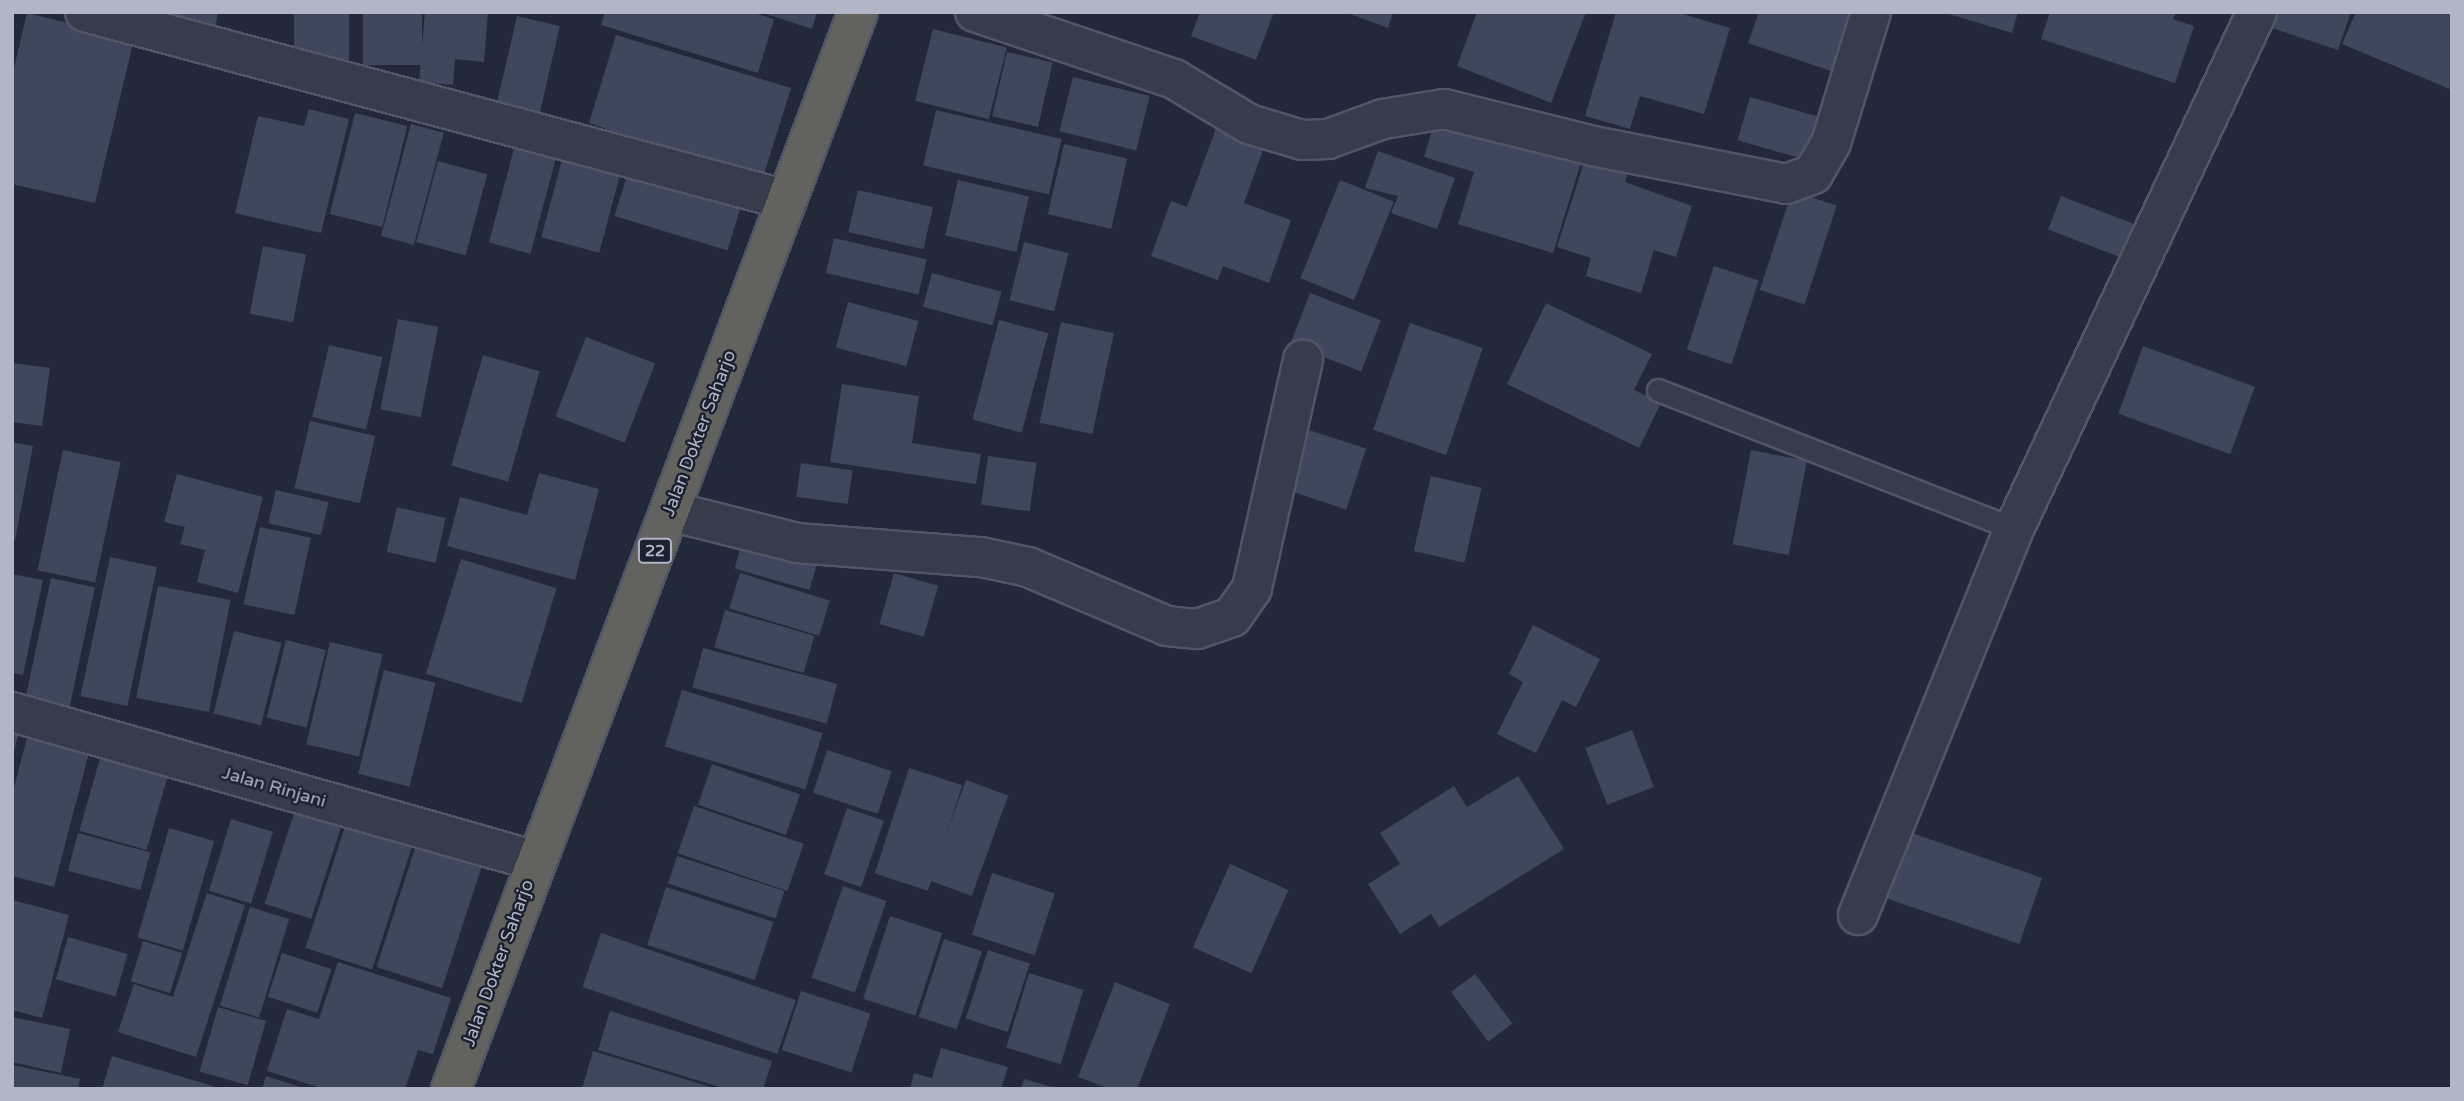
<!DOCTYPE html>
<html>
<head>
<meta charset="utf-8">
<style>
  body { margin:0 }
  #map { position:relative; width:2464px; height:1101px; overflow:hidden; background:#22293b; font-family:"Varela Round",sans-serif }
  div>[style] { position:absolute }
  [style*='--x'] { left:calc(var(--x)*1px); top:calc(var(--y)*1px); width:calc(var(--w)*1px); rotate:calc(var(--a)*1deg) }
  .building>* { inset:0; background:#3e475b; transform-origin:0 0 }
  .roads { filter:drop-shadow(2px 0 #515666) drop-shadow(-2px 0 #515666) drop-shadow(0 2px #515666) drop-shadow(0 -2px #515666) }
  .service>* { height:21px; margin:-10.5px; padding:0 10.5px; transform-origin:10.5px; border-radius:10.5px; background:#363c4b }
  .minor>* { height:38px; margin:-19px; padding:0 19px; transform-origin:19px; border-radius:19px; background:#363c4b }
  .trunk>* { height:38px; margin:-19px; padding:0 19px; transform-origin:19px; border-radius:19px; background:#62625f }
  span { translate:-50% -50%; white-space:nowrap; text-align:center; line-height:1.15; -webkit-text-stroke:5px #1b2130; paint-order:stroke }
  .shield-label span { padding:2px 5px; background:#1b2130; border:2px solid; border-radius:5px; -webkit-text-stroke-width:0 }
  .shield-label { font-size:16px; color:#b1b6c7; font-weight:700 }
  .street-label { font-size:18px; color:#b1b6c7 }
  .frame { position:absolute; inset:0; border:14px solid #b1b6c7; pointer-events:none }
</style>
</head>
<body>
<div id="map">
  <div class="building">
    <div style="clip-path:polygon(166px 12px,218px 12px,213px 40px,163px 30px)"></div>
    <div style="left:294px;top:12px;width:55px;height:53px"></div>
    <div style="left:363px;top:12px;width:59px;height:53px"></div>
    <div style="clip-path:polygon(425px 12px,488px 12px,484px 62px,455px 59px,453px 85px,419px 82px)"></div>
    <div style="clip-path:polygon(605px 12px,751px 12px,774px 19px,758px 73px,601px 25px)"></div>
    <div style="clip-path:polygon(760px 12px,817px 12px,812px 29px)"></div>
    <div style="clip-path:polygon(1200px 12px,1274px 12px,1256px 60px,1191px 36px)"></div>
    <div style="clip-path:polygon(1345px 12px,1393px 12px,1388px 28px)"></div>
    <div style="clip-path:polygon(1477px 12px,1586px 12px,1551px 103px,1457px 66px)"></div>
    <div style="clip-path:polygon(1616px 12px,1676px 12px,1730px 28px,1704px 114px,1640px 96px,1630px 129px,1585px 116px)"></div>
    <div style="clip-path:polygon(1759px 12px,1851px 12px,1831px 71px,1748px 43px)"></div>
    <div style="clip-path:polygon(1942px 12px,2018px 12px,2012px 33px)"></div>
    <div style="clip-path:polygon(2050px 12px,2176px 12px,2173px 19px,2194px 26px,2175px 83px,2041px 39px)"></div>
    <div style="clip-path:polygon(2277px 12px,2351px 12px,2338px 50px,2272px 28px)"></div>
    <div style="clip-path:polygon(2356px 12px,2452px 12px,2452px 90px,2342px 44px)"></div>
    <div style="clip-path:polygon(27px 13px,134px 39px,95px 203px,12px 184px,12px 76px)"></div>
    <div style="left:517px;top:16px;width:44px;height:98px;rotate:13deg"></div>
    <div style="left:933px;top:29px;width:76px;height:74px;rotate:14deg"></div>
    <div style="clip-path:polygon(616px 35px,791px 88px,759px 190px,614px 146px,619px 133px,589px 123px)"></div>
    <div style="left:1007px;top:52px;width:47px;height:66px;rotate:13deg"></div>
    <div style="left:1073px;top:77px;width:79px;height:56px;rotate:14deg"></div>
    <div style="left:1750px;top:97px;width:76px;height:45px;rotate:16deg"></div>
    <div style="clip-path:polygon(309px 109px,349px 119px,321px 233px,235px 213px,258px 116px,304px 126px)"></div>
    <div style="left:936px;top:110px;width:129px;height:57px;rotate:13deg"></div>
    <div style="left:355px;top:113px;width:54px;height:104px;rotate:14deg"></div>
    <div style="clip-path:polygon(1437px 113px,1583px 156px,1553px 253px,1458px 224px,1474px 172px,1424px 157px)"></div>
    <div style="clip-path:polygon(1218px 123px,1267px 139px,1244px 203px,1291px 220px,1269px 283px,1223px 266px,1218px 280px,1151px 256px,1171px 201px,1187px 207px)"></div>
    <div style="left:411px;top:124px;width:34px;height:116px;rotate:15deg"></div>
    <div style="left:1064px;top:144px;width:65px;height:72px;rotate:13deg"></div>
    <div style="left:515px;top:145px;width:43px;height:101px;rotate:15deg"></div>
    <div style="clip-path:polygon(1378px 151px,1455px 178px,1437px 229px,1391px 213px,1398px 196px,1365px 188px)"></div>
    <div style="clip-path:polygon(1587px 153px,1630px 166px,1625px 182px,1692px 206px,1676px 257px,1654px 250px,1641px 293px,1586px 276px,1591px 258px,1557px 247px)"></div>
    <div style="left:563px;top:156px;width:60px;height:84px;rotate:15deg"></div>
    <div style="left:438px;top:161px;width:51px;height:84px;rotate:15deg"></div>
    <div style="left:628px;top:172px;width:118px;height:46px;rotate:17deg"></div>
    <div style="left:958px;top:180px;width:73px;height:57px;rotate:13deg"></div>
    <div style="left:1340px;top:180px;width:58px;height:106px;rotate:22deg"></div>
    <div style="left:858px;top:190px;width:77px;height:43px;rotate:13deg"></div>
    <div style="left:1792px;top:191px;width:47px;height:104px;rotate:18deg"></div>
    <div style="left:2061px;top:196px;width:84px;height:36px;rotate:21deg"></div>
    <div style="left:834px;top:238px;width:95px;height:36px;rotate:13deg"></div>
    <div style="left:1024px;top:242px;width:46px;height:60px;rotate:14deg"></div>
    <div style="left:263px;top:246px;width:44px;height:69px;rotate:11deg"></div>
    <div style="left:1714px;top:266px;width:47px;height:88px;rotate:18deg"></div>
    <div style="left:932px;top:273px;width:72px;height:35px;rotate:15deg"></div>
    <div style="left:1310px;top:293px;width:76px;height:55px;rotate:21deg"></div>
    <div style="left:848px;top:302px;width:73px;height:47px;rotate:15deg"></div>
    <div style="clip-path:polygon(1546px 303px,1652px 354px,1634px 390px,1661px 403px,1639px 448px,1507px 384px)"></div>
    <div style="left:398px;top:319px;width:41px;height:92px;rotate:11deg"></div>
    <div style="left:999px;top:320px;width:51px;height:103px;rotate:15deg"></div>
    <div style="left:1061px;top:322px;width:54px;height:103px;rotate:12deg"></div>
    <div style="left:1410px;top:323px;width:77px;height:113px;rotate:19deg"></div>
    <div style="left:586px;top:337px;width:74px;height:85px;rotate:21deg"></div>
    <div style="left:329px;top:345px;width:55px;height:74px;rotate:13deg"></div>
    <div style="left:2143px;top:346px;width:119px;height:72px;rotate:20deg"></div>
    <div style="left:483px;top:355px;width:59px;height:115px;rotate:16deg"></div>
    <div style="clip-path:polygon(12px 363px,50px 368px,42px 426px,12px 422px)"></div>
    <div style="clip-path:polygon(842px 384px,919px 396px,912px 443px,981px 454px,976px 484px,830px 462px)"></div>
    <div style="left:310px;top:421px;width:67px;height:69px;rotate:13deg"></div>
    <div style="left:1309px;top:430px;width:60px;height:64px;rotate:18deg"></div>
    <div style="clip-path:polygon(12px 442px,33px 446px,15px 540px,12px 540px)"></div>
    <div style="left:63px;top:450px;width:59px;height:123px;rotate:12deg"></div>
    <div style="left:1751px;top:450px;width:57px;height:96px;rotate:11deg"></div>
    <div style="left:988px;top:456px;width:49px;height:49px;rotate:8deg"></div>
    <div style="left:801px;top:463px;width:52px;height:34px;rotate:8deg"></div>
    <div style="clip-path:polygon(539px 473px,599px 489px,575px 580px,447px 546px,460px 497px,527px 515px)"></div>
    <div style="clip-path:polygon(177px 474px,263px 497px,238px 593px,197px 582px,205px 550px,180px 544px,185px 527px,164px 522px)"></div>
    <div style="left:1431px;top:476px;width:52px;height:77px;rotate:13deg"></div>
    <div style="left:276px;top:490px;width:54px;height:34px;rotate:13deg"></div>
    <div style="left:397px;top:507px;width:50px;height:46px;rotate:13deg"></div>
    <div style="left:260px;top:527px;width:52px;height:79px;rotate:12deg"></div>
    <div style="left:745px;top:532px;width:78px;height:38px;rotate:16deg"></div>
    <div style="left:110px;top:557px;width:48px;height:142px;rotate:12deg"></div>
    <div style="left:461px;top:559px;width:100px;height:120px;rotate:17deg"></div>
    <div style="left:740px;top:573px;width:94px;height:37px;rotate:17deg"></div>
    <div style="left:894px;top:573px;width:46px;height:53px;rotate:16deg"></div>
    <div style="clip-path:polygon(12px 574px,43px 580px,23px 675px,12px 673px)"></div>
    <div style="left:51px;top:578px;width:45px;height:123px;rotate:12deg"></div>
    <div style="left:158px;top:586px;width:74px;height:114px;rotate:11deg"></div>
    <div style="left:725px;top:610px;width:93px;height:39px;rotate:16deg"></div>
    <div style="clip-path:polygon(1533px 625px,1600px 659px,1576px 707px,1562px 700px,1536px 753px,1497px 734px,1523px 682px,1509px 674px)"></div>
    <div style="left:234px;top:631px;width:49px;height:85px;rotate:14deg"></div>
    <div style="left:286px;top:640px;width:41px;height:80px;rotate:14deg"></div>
    <div style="left:330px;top:642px;width:54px;height:105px;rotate:13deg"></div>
    <div style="left:703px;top:648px;width:139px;height:41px;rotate:15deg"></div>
    <div style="left:384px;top:670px;width:53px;height:107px;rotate:14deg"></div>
    <div style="left:682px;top:690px;width:147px;height:59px;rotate:17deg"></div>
    <div style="clip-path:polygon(12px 715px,23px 717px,13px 755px,12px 754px)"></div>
    <div style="clip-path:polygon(29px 730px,91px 745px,54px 887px,12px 876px,12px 795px)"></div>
    <div style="left:1632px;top:730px;width:61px;height:50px;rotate:69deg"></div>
    <div style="left:103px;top:748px;width:70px;height:86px;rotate:16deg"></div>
    <div style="left:827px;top:750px;width:68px;height:45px;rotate:18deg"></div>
    <div style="left:712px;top:764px;width:93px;height:43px;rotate:19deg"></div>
    <div style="left:909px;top:768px;width:56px;height:111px;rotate:18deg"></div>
    <div style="clip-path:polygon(1518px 776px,1564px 849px,1439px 927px,1431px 914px,1400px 934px,1368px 884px,1400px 864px,1380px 833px,1454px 786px,1467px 807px)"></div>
    <div style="left:966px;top:780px;width:45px;height:107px;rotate:20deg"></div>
    <div style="left:298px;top:801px;width:49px;height:108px;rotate:18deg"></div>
    <div style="left:694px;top:806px;width:116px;height:50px;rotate:19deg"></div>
    <div style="left:847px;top:808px;width:39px;height:70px;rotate:19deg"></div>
    <div style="left:350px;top:811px;width:70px;height:144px;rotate:18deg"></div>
    <div style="left:231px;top:819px;width:44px;height:75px;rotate:17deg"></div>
    <div style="left:169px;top:828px;width:47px;height:114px;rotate:16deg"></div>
    <div style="left:421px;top:830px;width:69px;height:144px;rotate:18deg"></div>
    <div style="left:1906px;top:831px;width:144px;height:70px;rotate:19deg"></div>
    <div style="left:78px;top:833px;width:75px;height:39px;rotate:15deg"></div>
    <div style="left:677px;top:856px;width:113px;height:29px;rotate:18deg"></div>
    <div style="left:1230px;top:864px;width:64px;height:91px;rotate:24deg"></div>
    <div style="left:992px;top:873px;width:66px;height:65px;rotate:18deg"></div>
    <div style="left:843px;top:886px;width:46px;height:97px;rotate:19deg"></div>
    <div style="left:666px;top:887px;width:113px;height:61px;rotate:18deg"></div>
    <div style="clip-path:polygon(207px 893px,245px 905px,196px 1057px,118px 1032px,134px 984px,173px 997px)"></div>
    <div style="clip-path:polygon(12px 900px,69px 915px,42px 1018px,12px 1010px)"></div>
    <div style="left:250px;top:907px;width:41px;height:103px;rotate:17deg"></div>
    <div style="left:890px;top:916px;width:55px;height:87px;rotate:18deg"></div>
    <div style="left:601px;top:933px;width:206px;height:57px;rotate:19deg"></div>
    <div style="left:68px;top:937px;width:62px;height:44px;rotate:16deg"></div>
    <div style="left:944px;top:939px;width:40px;height:82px;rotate:18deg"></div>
    <div style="left:143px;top:941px;width:41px;height:42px;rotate:17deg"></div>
    <div style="left:988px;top:950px;width:44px;height:72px;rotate:18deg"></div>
    <div style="left:282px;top:953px;width:52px;height:46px;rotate:18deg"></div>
    <div style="clip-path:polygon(338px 962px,451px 998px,433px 1054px,418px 1050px,405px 1089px,324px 1089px,267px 1071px,287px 1009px,319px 1019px)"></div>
    <div style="left:1029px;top:973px;width:57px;height:78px;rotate:17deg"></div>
    <div style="left:1475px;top:974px;width:62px;height:30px;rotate:53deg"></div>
    <div style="clip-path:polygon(1115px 982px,1170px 1004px,1137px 1089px,1110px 1089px,1078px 1077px)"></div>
    <div style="left:801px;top:991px;width:73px;height:62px;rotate:18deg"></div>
    <div style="left:218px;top:1007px;width:50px;height:67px;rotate:16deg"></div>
    <div style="clip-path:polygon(610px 1011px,772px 1061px,763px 1089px,726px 1089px,598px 1050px)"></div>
    <div style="clip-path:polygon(12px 1017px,70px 1029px,61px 1073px,12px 1062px)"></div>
    <div style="clip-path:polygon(941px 1048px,1008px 1067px,1001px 1089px,910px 1089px,914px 1073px,932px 1078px)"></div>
    <div style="clip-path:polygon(593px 1051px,714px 1088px,714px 1089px,582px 1089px)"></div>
    <div style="clip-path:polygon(112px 1056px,213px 1086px,212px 1089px,102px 1089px)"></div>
    <div style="clip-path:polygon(12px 1065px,80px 1079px,78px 1089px,12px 1089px)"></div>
    <div style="clip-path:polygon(266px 1076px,304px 1088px,304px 1089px,262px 1089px)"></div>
    <div style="clip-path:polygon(1024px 1079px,1055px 1088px,1055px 1089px,1021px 1089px)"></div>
  </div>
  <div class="roads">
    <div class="service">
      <div style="--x:1658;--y:390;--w:382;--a:21.3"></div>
    </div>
    <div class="minor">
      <div style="--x:85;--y:12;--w:727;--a:14.99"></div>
      <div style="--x:975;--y:12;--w:210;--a:18.6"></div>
      <div style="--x:1174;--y:79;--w:87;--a:31"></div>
      <div style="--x:1249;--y:124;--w:55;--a:16.8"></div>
      <div style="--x:1302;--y:140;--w:26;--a:-2"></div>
      <div style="--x:1328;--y:139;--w:59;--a:-20"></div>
      <div style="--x:1383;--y:119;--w:62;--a:-9.3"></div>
      <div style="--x:1444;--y:109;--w:154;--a:13.9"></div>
      <div style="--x:1593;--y:146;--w:197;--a:11.1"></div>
      <div style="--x:1786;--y:184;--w:29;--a:-20"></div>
      <div style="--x:1813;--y:174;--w:36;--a:-60"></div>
      <div style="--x:1831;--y:143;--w:137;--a:-73"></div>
      <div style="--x:670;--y:511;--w:131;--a:14.1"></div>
      <div style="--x:797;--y:543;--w:185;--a:4.4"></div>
      <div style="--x:981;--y:557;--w:48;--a:12"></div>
      <div style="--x:1028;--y:567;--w:151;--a:23"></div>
      <div style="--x:1167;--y:626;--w:30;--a:6"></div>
      <div style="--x:1197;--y:629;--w:37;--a:-19"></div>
      <div style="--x:1232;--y:617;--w:35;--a:-55"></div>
      <div style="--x:1252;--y:588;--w:234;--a:-77.4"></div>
      <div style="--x:12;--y:712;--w:545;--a:15.87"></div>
      <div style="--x:1858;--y:915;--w:416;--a:-68"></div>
      <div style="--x:2014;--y:529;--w:571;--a:-64.83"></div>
    </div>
    <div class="trunk">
      <div style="--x:451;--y:1089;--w:1151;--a:-69.3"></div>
    </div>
  </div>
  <div class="shield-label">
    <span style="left:655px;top:551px">22</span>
  </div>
  <div class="street-label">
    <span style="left:699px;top:433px;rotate:-69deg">Jalan Dokter Saharjo</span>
    <span style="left:274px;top:787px;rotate:16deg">Jalan Rinjani</span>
    <span style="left:498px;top:963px;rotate:-70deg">Jalan Dokter Saharjo</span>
  </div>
  <div class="frame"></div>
</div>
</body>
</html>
